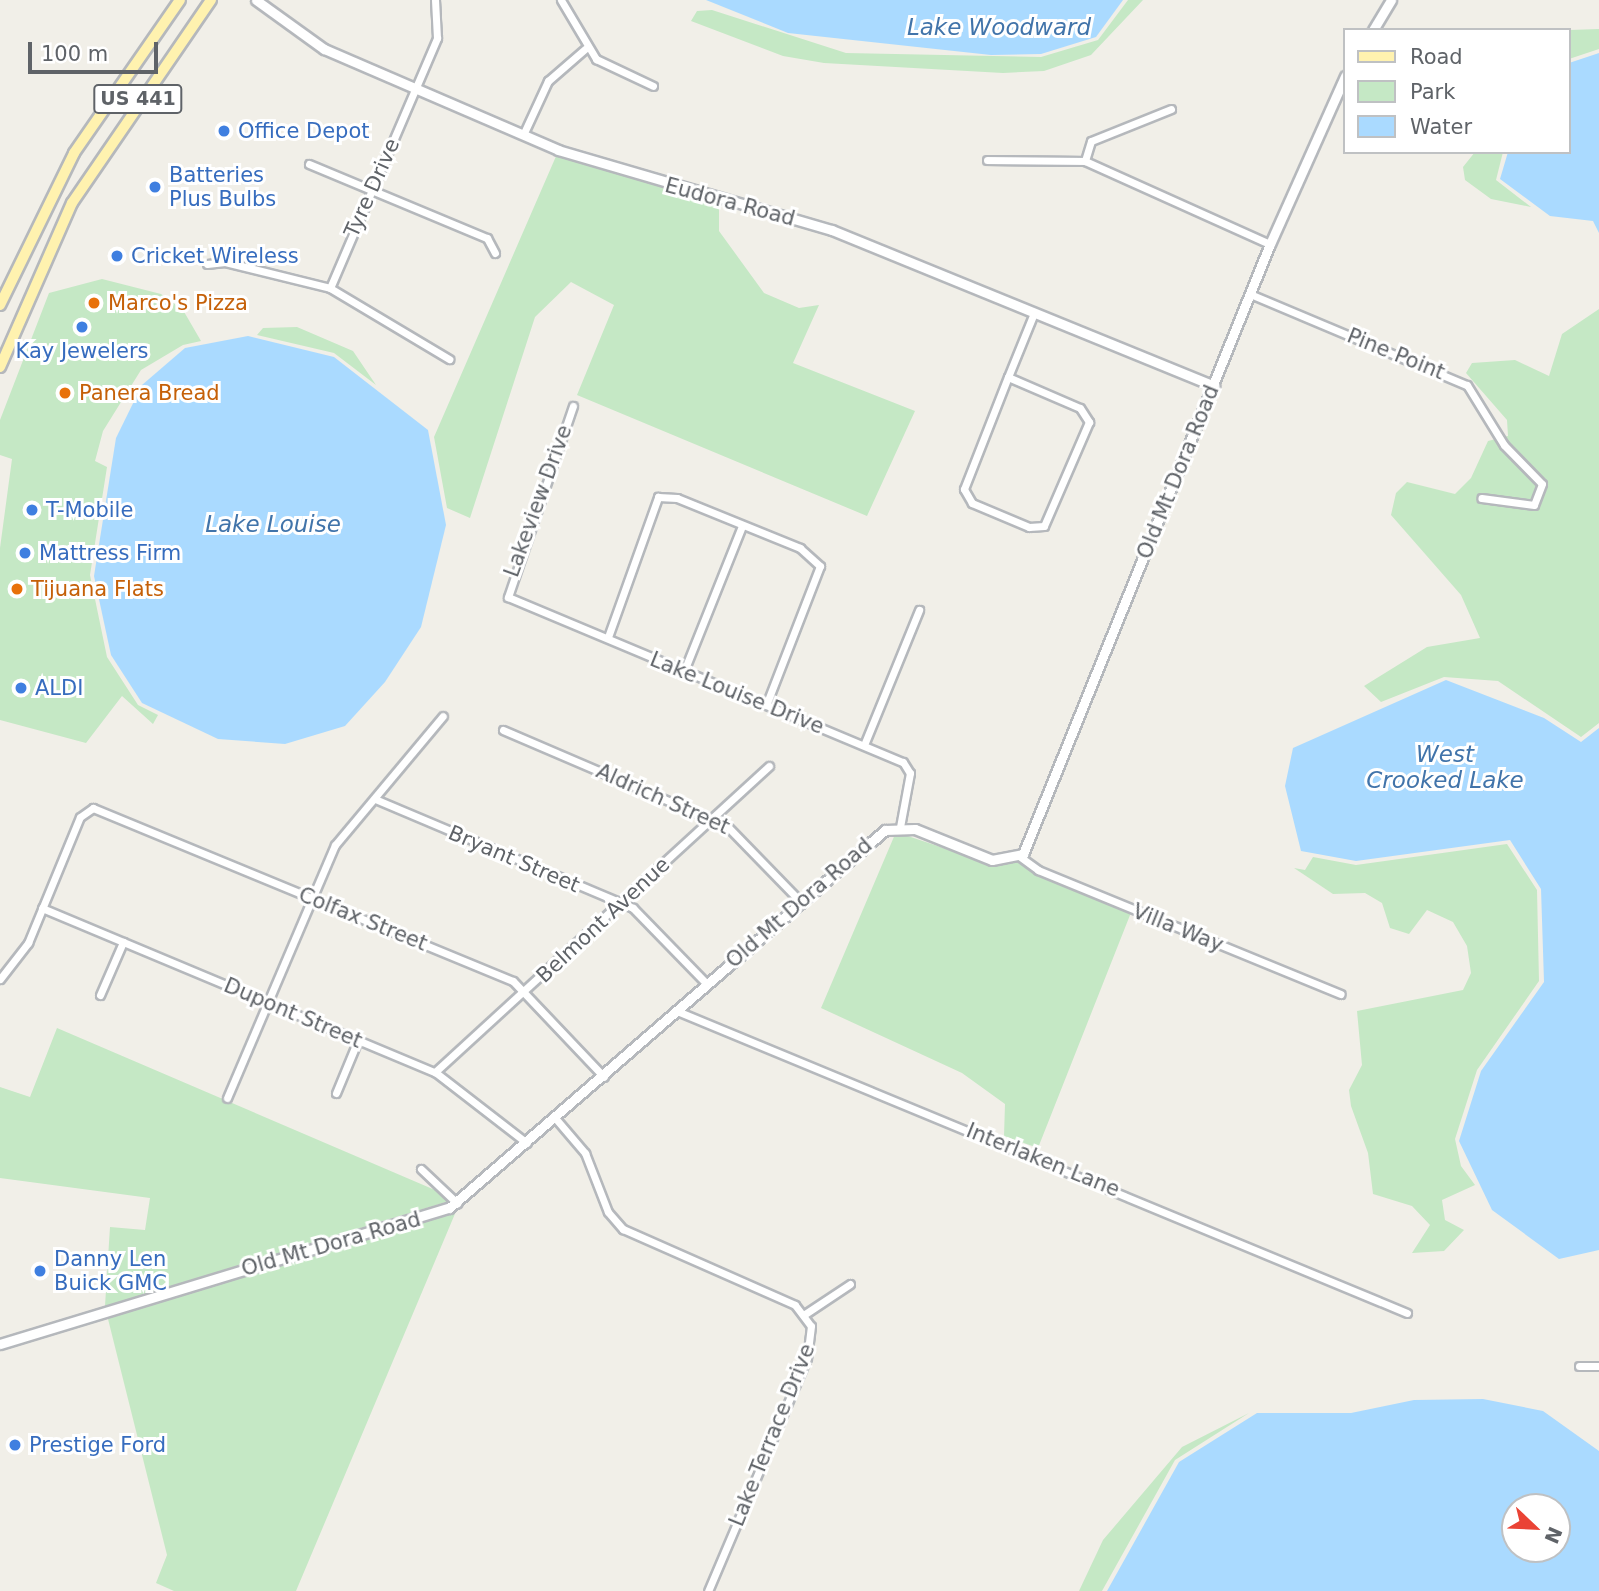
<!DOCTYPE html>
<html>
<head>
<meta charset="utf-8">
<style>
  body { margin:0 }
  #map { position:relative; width:1599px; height:1591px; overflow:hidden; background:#f1efe8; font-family:"DejaVu Sans",sans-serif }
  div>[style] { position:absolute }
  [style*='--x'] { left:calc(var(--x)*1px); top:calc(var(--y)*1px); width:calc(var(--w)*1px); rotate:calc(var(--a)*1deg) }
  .green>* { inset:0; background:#c5e8c5 }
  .water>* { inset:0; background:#aadaff }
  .roads { filter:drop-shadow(2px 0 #b5b8bc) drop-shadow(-2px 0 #b5b8bc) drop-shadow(0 2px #b5b8bc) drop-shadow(0 -2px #b5b8bc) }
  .minor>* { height:7px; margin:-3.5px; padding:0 3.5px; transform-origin:3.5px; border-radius:3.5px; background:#fff }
  .tertiary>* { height:9px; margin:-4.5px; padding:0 4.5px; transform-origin:4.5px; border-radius:4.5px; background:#fff }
  .primary>* { height:10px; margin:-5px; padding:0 5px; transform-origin:5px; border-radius:5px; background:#fff2af }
  .dots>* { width:19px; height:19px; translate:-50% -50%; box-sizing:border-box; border:4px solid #fff; border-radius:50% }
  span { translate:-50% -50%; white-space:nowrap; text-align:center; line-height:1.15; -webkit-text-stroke:6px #fff; paint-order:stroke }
  .shield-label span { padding:2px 5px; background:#fff; border:2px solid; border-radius:5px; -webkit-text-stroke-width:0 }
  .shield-label { font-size:19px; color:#5f6368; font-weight:700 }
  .shop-label { font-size:21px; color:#366cbe }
  .left { translate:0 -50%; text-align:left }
  .street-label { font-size:21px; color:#5f6368 }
  .food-label { font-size:21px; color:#c56008 }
  .water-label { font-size:23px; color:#4174aa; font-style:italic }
  .legend { position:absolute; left:1343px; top:28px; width:228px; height:126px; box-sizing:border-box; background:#fff; border:2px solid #bfc1c3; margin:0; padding:9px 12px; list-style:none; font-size:21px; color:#5f6368 }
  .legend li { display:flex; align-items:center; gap:14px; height:35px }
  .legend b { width:35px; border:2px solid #bfc1c3 }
  .north { position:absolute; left:1501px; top:1493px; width:70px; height:70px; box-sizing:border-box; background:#fff; border:2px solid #bfc1c3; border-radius:50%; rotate:113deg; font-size:19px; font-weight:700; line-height:28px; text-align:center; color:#5f6368 }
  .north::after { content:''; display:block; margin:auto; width:24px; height:32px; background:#ea4335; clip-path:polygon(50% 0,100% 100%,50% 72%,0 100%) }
  .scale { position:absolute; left:28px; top:42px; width:130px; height:32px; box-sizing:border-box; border:4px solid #5f6368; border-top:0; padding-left:9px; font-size:21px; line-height:24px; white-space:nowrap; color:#5f6368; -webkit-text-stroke:5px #fff; paint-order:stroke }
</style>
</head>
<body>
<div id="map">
  <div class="green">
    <div style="clip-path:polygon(1128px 0,1143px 0,1091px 55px,1044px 71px,1003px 73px,824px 63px,783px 56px,691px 21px,697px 11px,712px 10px,846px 53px,1041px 57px,1098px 40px)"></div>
    <div style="clip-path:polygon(1599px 29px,1599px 49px,1569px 59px,1569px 30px)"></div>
    <div style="clip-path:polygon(1475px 152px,1503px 152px,1496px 180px,1531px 207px,1491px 199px,1465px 180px,1463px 167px)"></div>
    <div style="clip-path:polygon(557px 154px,719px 203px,719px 231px,764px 293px,799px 308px,819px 305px,793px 363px,915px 411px,867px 516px,577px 395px,614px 305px,571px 282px,535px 317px,470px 518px,447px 508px,434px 437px)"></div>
    <div style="clip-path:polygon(102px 279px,161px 294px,183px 310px,201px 341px,183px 345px,141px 370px,103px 431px,95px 461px,107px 467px,90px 575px,107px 657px,138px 705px,158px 715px,153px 724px,122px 696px,86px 743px,0 720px,0 548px,12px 459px,0 455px,0 420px,49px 293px)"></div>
    <div style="clip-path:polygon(1599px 309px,1599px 723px,1581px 737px,1498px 681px,1444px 677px,1381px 702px,1364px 686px,1427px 647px,1480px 638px,1461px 595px,1391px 515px,1396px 493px,1407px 482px,1455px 494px,1471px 478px,1488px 441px,1508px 436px,1507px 420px,1466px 373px,1472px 363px,1515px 360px,1549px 376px,1562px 334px)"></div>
    <div style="clip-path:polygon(297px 327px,353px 351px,376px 385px,334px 353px,257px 335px,263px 328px)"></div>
    <div style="clip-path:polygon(896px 832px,991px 864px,1020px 861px,1134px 905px,1038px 1148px,1004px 1136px,1005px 1104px,962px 1073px,821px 1008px)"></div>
    <div style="clip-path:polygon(1507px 844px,1537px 890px,1539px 981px,1477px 1070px,1455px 1139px,1461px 1166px,1475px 1185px,1442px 1200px,1445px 1220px,1464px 1230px,1444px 1251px,1412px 1253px,1430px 1225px,1412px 1206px,1373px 1194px,1368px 1153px,1351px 1106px,1349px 1090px,1362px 1065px,1357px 1011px,1463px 990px,1471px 973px,1467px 946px,1453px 922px,1427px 910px,1409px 934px,1390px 928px,1382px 903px,1365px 893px,1333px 894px,1294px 868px,1305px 870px,1313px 857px,1356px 865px)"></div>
    <div style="clip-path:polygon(57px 1028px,456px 1199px,105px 1306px,110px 1227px,145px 1230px,150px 1198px,0 1178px,0 1087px,30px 1097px)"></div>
    <div style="clip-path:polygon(457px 1209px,296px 1591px,174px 1591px,156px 1583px,167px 1555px,107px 1315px)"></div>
    <div style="clip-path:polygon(1249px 1413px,1175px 1460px,1102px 1591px,1079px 1591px,1103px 1540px,1182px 1447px)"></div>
  </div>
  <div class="water">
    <div style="clip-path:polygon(706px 0,1123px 0,1096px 37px,1041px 54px,991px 55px,788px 33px)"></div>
    <div style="clip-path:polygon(1599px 53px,1599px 233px,1593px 221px,1550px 216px,1500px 179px,1508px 152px,1569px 152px,1569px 63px)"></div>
    <div style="clip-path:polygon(248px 336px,334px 357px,428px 430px,446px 525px,421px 627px,385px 682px,345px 726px,285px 744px,218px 739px,142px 703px,111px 655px,94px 576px,116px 438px,142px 385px,185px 348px)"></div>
    <div style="clip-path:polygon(1446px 680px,1544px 718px,1581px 742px,1599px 728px,1599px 1250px,1559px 1259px,1492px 1210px,1459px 1141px,1481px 1071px,1544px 982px,1541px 889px,1510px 840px,1356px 861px,1301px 851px,1285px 786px,1293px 748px)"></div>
    <div style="clip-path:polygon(evenodd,1483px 1399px,1543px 1411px,1599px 1451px,1599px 1591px,1107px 1591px,1179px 1462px,1257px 1413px,1351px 1413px,1414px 1400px,1483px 1399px,1515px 1507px,1557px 1507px,1557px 1549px,1515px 1549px,1515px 1507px)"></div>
  </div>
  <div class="roads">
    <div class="minor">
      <div style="--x:561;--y:0;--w:69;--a:59.3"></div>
      <div style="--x:596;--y:59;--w:63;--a:25.3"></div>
      <div style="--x:1171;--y:109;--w:86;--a:158.2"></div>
      <div style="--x:1091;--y:141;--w:21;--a:107"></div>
      <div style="--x:1085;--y:161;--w:203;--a:24.2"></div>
      <div style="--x:523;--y:135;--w:60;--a:-65.2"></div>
      <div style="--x:548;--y:81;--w:49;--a:-40.9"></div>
      <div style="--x:987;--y:160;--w:98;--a:0.6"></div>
      <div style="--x:309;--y:164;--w:193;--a:22.6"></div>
      <div style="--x:487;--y:238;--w:17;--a:62"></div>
      <div style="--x:207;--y:264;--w:18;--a:-6"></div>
      <div style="--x:225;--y:262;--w:108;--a:13.9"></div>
      <div style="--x:330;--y:288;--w:139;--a:30.8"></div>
      <div style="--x:330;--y:288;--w:272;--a:-66.8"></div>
      <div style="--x:437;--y:38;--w:38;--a:-93"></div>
      <div style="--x:1250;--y:294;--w:235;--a:22.8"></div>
      <div style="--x:1467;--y:385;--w:70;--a:58.3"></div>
      <div style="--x:1504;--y:445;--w:54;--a:45.7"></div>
      <div style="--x:1542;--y:484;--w:22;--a:111"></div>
      <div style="--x:1534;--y:505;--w:53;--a:-172.5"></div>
      <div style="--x:1008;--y:377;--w:78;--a:23.3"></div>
      <div style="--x:1080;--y:408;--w:17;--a:57"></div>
      <div style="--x:1089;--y:422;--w:113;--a:113.4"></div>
      <div style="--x:1044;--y:526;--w:15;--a:176"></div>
      <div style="--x:1029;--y:527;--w:62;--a:-157.2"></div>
      <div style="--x:972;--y:503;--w:16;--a:-120"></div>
      <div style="--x:964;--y:489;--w:120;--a:-68.6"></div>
      <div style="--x:1008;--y:377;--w:69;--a:-67.9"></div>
      <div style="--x:573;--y:406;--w:202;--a:108.8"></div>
      <div style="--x:508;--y:597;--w:428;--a:22.7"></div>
      <div style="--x:903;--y:762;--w:13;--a:58"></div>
      <div style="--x:910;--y:773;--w:55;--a:100.5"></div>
      <div style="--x:608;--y:637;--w:149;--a:-70.3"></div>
      <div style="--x:658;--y:497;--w:19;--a:3"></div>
      <div style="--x:677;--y:498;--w:133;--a:22.1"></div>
      <div style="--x:800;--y:548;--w:27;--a:42"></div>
      <div style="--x:820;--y:566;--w:149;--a:111.2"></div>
      <div style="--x:684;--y:671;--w:156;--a:-68.2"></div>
      <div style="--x:503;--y:730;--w:244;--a:23.2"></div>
      <div style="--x:727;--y:826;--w:103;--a:45.8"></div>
      <div style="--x:864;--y:745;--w:146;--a:-67.8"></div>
      <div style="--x:375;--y:799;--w:280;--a:22.9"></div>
      <div style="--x:633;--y:908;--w:106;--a:45.8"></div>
      <div style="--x:1019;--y:856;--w:24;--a:36"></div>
      <div style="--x:1038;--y:870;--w:327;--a:22.3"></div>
      <div style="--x:42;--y:908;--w:426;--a:22.7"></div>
      <div style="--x:435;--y:1072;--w:116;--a:37.7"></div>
      <div style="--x:0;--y:979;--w:46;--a:-52.1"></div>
      <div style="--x:28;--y:943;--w:136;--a:-67.6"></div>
      <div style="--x:80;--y:817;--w:16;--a:-35"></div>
      <div style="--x:93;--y:808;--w:454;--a:22.4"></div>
      <div style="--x:513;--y:981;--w:132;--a:46.5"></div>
      <div style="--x:100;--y:995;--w:58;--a:-66.5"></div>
      <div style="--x:677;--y:1011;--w:790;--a:22.47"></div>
      <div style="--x:435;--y:1072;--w:453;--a:-42.5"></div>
      <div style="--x:336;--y:1093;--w:57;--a:-67.5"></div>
      <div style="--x:227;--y:1098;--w:275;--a:-66.9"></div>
      <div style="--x:335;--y:845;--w:168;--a:-50.1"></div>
      <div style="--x:556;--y:1119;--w:45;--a:49.5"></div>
      <div style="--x:585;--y:1153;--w:63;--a:68.7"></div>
      <div style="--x:608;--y:1212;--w:23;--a:49"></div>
      <div style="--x:623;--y:1229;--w:188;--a:23.8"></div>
      <div style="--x:795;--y:1305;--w:26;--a:53"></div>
      <div style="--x:811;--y:1326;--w:32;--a:97"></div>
      <div style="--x:807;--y:1358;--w:253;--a:113"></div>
      <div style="--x:421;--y:1169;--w:50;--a:43.4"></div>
      <div style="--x:805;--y:1314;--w:54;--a:-33.7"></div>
      <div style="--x:1579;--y:1366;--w:20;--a:0"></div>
    </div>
    <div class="tertiary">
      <div style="--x:256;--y:0;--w:84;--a:35.8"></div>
      <div style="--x:324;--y:49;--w:255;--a:23.3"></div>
      <div style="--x:558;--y:150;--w:285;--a:16.3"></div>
      <div style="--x:832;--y:230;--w:413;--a:22.2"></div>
      <div style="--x:1373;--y:30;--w:35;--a:-59"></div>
      <div style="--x:0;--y:1344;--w:469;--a:-16.9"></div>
      <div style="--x:449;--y:1208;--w:577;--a:-40.92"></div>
      <div style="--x:885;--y:830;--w:30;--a:-2"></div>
      <div style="--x:915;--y:829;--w:83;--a:21.9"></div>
      <div style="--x:992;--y:860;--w:32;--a:-11"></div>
      <div style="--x:1023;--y:854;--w:658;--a:-67.96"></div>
      <div style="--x:1270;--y:244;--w:184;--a:-65.9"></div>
    </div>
    <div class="primary">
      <div style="--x:0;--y:305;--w:169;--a:-64"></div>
      <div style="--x:74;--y:153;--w:186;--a:-55.3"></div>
      <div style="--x:0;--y:367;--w:179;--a:-66.3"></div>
      <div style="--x:72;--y:203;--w:246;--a:-55.6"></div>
    </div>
  </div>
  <div class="dots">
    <div style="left:224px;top:131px;background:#3f7fe0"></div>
    <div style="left:155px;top:187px;background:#3f7fe0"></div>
    <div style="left:117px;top:256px;background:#3f7fe0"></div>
    <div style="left:94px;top:303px;background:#e8710a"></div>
    <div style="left:82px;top:327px;background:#3f7fe0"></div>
    <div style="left:65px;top:393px;background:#e8710a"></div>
    <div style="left:32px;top:510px;background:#3f7fe0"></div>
    <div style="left:25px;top:553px;background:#3f7fe0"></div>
    <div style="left:17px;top:589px;background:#e8710a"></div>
    <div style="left:21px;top:688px;background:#3f7fe0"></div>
    <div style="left:40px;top:1271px;background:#3f7fe0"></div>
    <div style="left:15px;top:1445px;background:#3f7fe0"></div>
  </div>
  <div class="shield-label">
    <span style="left:138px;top:99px">US 441</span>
  </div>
  <div class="shop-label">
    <span class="left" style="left:238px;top:131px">Office Depot</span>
    <span class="left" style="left:169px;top:187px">Batteries<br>Plus Bulbs</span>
    <span class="left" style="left:131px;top:256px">Cricket Wireless</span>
    <span style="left:82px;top:351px">Kay Jewelers</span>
    <span class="left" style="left:46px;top:510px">T-Mobile</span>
    <span class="left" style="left:39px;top:553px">Mattress Firm</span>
    <span class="left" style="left:35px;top:688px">ALDI</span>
    <span class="left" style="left:54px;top:1271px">Danny Len<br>Buick GMC</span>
    <span class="left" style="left:29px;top:1445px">Prestige Ford</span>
  </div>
  <div class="street-label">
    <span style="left:372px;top:188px;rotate:-66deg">Tyre Drive</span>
    <span style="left:730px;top:202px;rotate:15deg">Eudora Road</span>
    <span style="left:1396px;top:354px;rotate:22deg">Pine Point</span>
    <span style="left:1178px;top:472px;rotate:-68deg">Old Mt Dora Road</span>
    <span style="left:538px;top:501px;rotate:-70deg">Lakeview Drive</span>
    <span style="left:737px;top:693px;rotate:22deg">Lake Louise Drive</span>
    <span style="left:663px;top:799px;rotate:24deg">Aldrich Street</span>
    <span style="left:514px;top:859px;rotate:23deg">Bryant Street</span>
    <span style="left:799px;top:903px;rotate:-41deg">Old Mt Dora Road</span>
    <span style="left:363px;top:919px;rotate:22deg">Colfax Street</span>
    <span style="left:603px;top:920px;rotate:-43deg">Belmont Avenue</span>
    <span style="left:1178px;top:928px;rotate:22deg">Villa Way</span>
    <span style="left:293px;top:1013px;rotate:23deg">Dupont Street</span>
    <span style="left:1043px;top:1160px;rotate:22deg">Interlaken Lane</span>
    <span style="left:331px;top:1244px;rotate:-16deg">Old Mt Dora Road</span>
    <span style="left:772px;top:1435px;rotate:-68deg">Lake Terrace Drive</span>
  </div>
  <div class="food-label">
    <span class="left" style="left:108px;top:303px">Marco's Pizza</span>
    <span class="left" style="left:79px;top:393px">Panera Bread</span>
    <span class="left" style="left:31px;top:589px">Tijuana Flats</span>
  </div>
  <div class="water-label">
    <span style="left:999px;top:27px">Lake Woodward</span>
    <span style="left:273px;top:524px">Lake Louise</span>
    <span style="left:1445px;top:767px">West<br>Crooked Lake</span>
  </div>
  <ul class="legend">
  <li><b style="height:9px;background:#fff2af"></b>Road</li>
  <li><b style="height:19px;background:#c5e8c5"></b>Park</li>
  <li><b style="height:19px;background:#aadaff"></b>Water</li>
  </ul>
  <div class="north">N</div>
  <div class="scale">100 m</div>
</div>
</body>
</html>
